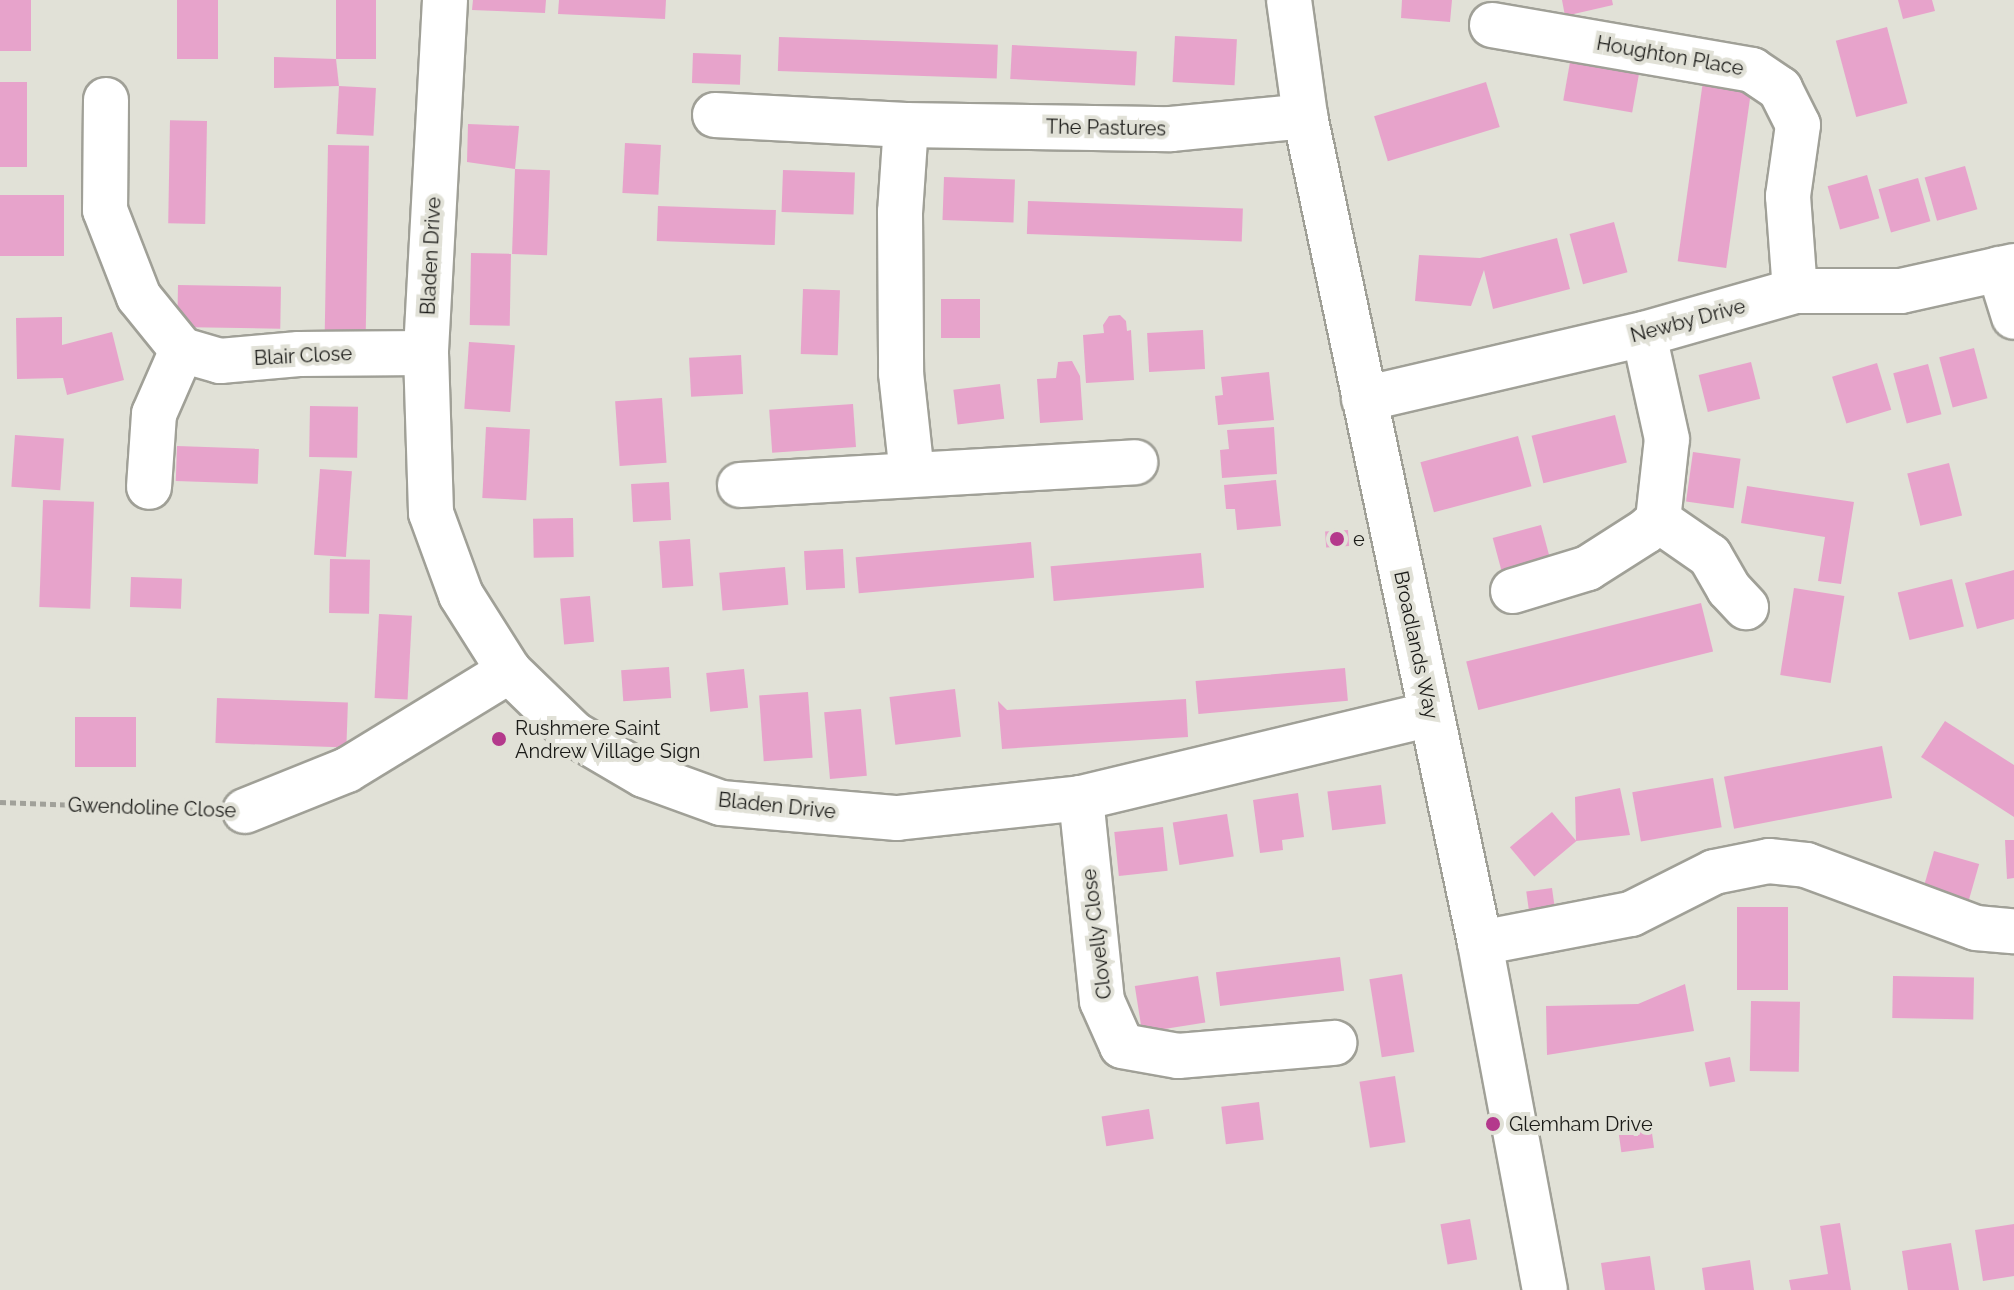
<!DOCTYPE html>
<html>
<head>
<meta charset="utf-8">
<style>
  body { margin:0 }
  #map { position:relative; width:2014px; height:1290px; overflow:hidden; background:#e1e1d7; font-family:Raleway,sans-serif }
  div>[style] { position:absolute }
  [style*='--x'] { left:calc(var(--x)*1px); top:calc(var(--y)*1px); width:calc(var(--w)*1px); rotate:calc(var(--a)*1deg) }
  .building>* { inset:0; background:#e7a3cb; transform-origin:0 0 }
  .path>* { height:5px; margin-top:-2.5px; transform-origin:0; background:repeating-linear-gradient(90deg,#a1a19a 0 6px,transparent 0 10px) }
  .roads { filter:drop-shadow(2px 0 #a0a097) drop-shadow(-2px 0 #a0a097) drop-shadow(0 2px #a0a097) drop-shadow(0 -2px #a0a097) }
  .minor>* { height:44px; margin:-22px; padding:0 22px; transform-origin:22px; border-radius:22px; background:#fff }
  .dots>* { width:22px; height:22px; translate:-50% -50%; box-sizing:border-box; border:4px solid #e1e1d7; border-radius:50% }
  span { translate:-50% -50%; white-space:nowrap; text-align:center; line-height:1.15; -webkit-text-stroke:8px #e1e1d7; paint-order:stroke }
  .street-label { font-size:20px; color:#1b1b18 }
  .poi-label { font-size:20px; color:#1b1b18 }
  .left { translate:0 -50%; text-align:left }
</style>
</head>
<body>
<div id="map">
  <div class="building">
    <div style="left:0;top:0;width:31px;height:51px"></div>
    <div style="left:177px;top:0;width:41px;height:59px"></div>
    <div style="left:336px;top:0;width:40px;height:59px"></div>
    <div style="clip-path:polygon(473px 0,546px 0,545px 13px,472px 10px)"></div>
    <div style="clip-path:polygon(559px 0,666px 0,665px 19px,558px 14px)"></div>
    <div style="clip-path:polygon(1402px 0,1452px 0,1450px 22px,1401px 18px)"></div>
    <div style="clip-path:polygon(1562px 0,1612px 0,1613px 5px,1565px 16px)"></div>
    <div style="clip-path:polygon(1898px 0,1932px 0,1935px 11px,1903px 19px)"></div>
    <div style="left:1887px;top:27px;width:79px;height:53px;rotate:75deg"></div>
    <div style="left:1175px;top:36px;width:62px;height:46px;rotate:3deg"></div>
    <div style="left:779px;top:37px;width:219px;height:34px;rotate:2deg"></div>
    <div style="left:1012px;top:45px;width:125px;height:34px;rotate:3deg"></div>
    <div style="left:693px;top:53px;width:48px;height:30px;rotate:2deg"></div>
    <div style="clip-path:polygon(274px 57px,336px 59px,339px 86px,274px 88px)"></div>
    <div style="left:1570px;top:62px;width:70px;height:39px;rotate:10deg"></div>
    <div style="left:1703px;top:81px;width:49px;height:182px;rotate:8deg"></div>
    <div style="left:0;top:82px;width:27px;height:85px"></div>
    <div style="left:1486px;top:82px;width:47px;height:117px;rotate:73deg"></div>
    <div style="left:339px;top:86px;width:37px;height:48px;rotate:3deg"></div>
    <div style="left:207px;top:121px;width:103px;height:37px;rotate:91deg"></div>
    <div style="clip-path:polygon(468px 124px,519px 126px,515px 169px,467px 162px)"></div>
    <div style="left:625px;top:143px;width:36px;height:50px;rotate:3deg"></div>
    <div style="left:328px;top:145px;width:41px;height:195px;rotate:1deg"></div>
    <div style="left:1965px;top:166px;width:45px;height:42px;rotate:74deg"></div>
    <div style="left:515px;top:169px;width:35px;height:85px;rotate:2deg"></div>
    <div style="left:783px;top:170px;width:72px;height:42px;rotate:2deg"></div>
    <div style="left:1867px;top:175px;width:45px;height:41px;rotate:74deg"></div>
    <div style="left:944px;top:177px;width:71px;height:43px;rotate:2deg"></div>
    <div style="left:1918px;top:178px;width:45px;height:41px;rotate:74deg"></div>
    <div style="left:0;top:195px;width:64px;height:61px"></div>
    <div style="left:1028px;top:201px;width:215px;height:33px;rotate:2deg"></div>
    <div style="left:658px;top:206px;width:118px;height:35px;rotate:2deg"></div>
    <div style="left:1614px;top:222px;width:52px;height:46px;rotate:75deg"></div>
    <div style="clip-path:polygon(1557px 238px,1570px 289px,1493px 309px,1484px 270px,1471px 306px,1415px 301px,1419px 255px,1480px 258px)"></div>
    <div style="left:471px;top:253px;width:40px;height:72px;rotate:1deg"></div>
    <div style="left:178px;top:285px;width:103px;height:42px;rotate:1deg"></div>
    <div style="left:803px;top:289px;width:37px;height:65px;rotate:2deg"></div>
    <div style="left:941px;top:299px;width:39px;height:39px"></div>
    <div style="clip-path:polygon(1120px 315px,1126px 321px,1127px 331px,1131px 330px,1134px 380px,1086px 383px,1083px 335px,1104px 333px,1103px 325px,1109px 316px)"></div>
    <div style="clip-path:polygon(62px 317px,62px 345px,112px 332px,124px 380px,67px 395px,63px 378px,17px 379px,16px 318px)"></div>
    <div style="left:1203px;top:330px;width:39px;height:56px;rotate:87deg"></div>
    <div style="left:469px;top:342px;width:46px;height:67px;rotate:4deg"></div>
    <div style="left:1974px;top:348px;width:52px;height:36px;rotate:75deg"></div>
    <div style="left:741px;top:355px;width:39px;height:52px;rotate:87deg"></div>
    <div style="clip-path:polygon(1072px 361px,1080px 376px,1083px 420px,1040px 423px,1037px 379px,1056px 378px,1058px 362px)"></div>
    <div style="left:1751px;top:362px;width:38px;height:54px;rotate:76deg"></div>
    <div style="left:1877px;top:363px;width:49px;height:47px;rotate:73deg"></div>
    <div style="left:1928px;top:364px;width:52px;height:36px;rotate:75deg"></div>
    <div style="clip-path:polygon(1269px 372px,1274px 420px,1218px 425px,1215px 396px,1223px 395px,1221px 377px)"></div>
    <div style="left:1000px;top:384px;width:35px;height:47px;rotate:83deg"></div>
    <div style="left:662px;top:398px;width:65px;height:47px;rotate:86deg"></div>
    <div style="left:853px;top:404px;width:43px;height:84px;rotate:86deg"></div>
    <div style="left:310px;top:406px;width:48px;height:51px;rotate:1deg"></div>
    <div style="left:1615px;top:415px;width:49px;height:86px;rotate:76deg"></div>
    <div style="left:486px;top:427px;width:44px;height:71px;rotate:3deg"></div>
    <div style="clip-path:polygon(1274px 427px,1277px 474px,1222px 478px,1220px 450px,1229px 449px,1227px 430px)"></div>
    <div style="left:15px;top:435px;width:49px;height:52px;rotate:4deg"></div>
    <div style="left:1518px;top:436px;width:52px;height:101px;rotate:75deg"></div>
    <div style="left:177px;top:446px;width:82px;height:35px;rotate:2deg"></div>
    <div style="left:1693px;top:452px;width:48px;height:50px;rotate:8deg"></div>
    <div style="left:1949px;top:463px;width:54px;height:43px;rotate:76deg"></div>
    <div style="left:320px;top:469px;width:32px;height:86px;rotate:4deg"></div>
    <div style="clip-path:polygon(1276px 480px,1281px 526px,1237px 530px,1235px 509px,1226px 509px,1224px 485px)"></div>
    <div style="left:669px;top:482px;width:38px;height:38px;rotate:87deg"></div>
    <div style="clip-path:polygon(1747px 486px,1854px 502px,1841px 584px,1818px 581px,1825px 537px,1741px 523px)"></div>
    <div style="left:43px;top:500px;width:51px;height:107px;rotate:2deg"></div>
    <div style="left:573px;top:518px;width:39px;height:40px;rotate:89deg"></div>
    <div style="left:1541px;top:525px;width:34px;height:50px;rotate:75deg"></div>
    <div style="left:1348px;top:530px;width:16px;height:23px;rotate:86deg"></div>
    <div style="left:690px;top:539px;width:47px;height:31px;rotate:86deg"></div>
    <div style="left:1031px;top:542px;width:36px;height:176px;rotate:85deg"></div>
    <div style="left:843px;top:549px;width:39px;height:39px;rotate:87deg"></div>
    <div style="left:1201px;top:553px;width:35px;height:151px;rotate:85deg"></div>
    <div style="left:330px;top:559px;width:40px;height:54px;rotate:1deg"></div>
    <div style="left:785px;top:567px;width:38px;height:66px;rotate:85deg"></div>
    <div style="clip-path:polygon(2014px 570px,2014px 619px,1977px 629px,1965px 583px)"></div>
    <div style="left:131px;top:577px;width:51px;height:30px;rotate:2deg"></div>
    <div style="left:1952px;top:579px;width:49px;height:56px;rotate:76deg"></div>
    <div style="left:1794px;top:588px;width:51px;height:88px;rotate:9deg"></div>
    <div style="left:590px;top:596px;width:46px;height:30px;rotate:85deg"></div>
    <div style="left:1701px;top:603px;width:50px;height:242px;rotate:76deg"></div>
    <div style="left:379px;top:614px;width:33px;height:84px;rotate:3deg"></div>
    <div style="left:669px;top:667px;width:31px;height:48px;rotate:86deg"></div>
    <div style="left:1345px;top:668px;width:33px;height:150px;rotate:85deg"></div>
    <div style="left:744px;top:669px;width:39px;height:38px;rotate:84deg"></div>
    <div style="left:955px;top:689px;width:48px;height:66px;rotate:83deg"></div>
    <div style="left:808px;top:692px;width:66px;height:49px;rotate:86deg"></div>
    <div style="left:217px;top:698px;width:131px;height:45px;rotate:2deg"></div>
    <div style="clip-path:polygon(1186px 699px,1188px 737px,1002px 749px,998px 701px,1007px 710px)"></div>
    <div style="left:861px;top:709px;width:67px;height:37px;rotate:85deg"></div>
    <div style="left:75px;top:717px;width:61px;height:50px"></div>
    <div style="clip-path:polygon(1945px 721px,2014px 765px,2014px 817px,1921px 757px)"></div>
    <div style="left:1882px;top:746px;width:53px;height:161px;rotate:79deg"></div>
    <div style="left:1713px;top:778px;width:50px;height:82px;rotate:80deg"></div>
    <div style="left:1381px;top:785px;width:39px;height:54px;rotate:83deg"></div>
    <div style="clip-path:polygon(1620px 788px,1630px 835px,1576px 841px,1575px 797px)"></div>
    <div style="clip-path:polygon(1298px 793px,1304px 837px,1282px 840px,1283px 850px,1260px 853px,1253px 800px)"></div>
    <div style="left:1552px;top:812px;width:38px;height:55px;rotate:50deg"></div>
    <div style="left:1227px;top:814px;width:43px;height:55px;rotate:81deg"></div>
    <div style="left:1163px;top:827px;width:44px;height:49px;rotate:84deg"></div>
    <div style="clip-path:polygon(2005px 840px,2014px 840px,2014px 878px,2007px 879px)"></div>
    <div style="left:1934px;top:851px;width:47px;height:46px;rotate:16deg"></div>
    <div style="left:1552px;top:888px;width:28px;height:26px;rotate:82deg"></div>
    <div style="left:1737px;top:907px;width:51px;height:83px"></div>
    <div style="left:1340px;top:957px;width:34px;height:125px;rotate:83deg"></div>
    <div style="left:1402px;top:974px;width:79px;height:33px;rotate:81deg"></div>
    <div style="left:1198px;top:976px;width:47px;height:64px;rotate:81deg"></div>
    <div style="left:1893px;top:976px;width:81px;height:42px;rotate:1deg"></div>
    <div style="clip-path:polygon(1685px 984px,1694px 1031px,1547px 1055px,1546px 1006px,1638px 1004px)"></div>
    <div style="left:1751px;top:1001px;width:49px;height:70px;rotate:1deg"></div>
    <div style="left:1730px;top:1057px;width:25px;height:26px;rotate:78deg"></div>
    <div style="left:1395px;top:1076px;width:67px;height:36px;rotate:81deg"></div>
    <div style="left:1259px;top:1102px;width:38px;height:38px;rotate:83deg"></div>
    <div style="left:1149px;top:1109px;width:30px;height:48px;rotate:81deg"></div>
    <div style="left:1650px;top:1119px;width:29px;height:33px;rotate:82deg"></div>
    <div style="left:1470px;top:1219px;width:41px;height:30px;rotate:80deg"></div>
    <div style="clip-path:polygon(1840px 1223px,1851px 1290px,1791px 1290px,1789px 1280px,1828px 1274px,1820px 1226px)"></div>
    <div style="clip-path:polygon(2014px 1224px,2014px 1276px,1983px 1281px,1975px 1230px)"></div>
    <div style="clip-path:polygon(1951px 1243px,1959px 1290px,1908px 1290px,1902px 1251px)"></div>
    <div style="clip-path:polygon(1650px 1256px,1655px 1290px,1605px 1290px,1601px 1263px)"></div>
    <div style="clip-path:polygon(1750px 1260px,1754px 1290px,1705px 1290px,1702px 1268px)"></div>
  </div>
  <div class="path">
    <div style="--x:0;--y:802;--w:207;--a:2.2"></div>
  </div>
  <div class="roads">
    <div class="minor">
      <div style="--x:445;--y:0;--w:354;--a:93.1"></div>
      <div style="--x:426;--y:353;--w:160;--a:88.2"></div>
      <div style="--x:431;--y:513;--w:87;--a:69.9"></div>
      <div style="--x:461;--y:595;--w:90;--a:57.7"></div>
      <div style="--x:509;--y:671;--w:91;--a:44.1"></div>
      <div style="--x:574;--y:734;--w:81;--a:30.4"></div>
      <div style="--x:644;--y:775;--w:82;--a:20"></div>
      <div style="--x:721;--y:803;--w:177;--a:4.9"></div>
      <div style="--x:897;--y:818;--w:185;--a:-6.2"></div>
      <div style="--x:1081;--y:798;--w:359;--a:-13.5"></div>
      <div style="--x:1289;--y:0;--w:117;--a:82.1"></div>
      <div style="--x:1305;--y:116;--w:845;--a:78.05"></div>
      <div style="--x:1480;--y:943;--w:353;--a:79.4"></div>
      <div style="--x:1492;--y:25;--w:264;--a:9.8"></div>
      <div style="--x:1752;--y:70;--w:34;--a:34"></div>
      <div style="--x:1780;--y:89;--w:40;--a:63.4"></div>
      <div style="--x:1798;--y:125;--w:72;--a:98"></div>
      <div style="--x:1788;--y:196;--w:95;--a:85.8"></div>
      <div style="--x:106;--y:100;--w:110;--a:90.5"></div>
      <div style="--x:105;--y:210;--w:93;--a:68.7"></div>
      <div style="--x:139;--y:297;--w:68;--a:50.9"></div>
      <div style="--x:182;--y:350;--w:70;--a:113.6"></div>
      <div style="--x:154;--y:414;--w:73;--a:93.9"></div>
      <div style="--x:715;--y:115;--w:191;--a:3"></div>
      <div style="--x:906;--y:125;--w:265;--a:0.9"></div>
      <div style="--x:1171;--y:129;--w:135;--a:-5.5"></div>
      <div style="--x:906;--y:125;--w:87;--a:93.9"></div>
      <div style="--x:900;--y:212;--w:161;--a:89.6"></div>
      <div style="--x:901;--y:373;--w:102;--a:83.8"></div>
      <div style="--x:1999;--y:269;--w:50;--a:72.6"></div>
      <div style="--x:182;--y:350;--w:40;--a:16"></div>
      <div style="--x:220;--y:361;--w:79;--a:-5.1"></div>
      <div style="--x:299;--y:354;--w:127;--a:-0.5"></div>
      <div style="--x:1364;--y:399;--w:287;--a:-13.1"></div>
      <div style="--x:1644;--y:334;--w:157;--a:-15.9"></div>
      <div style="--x:1795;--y:291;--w:106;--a:0"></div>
      <div style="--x:1901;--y:291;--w:116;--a:-12.5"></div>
      <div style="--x:740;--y:485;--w:396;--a:-3.3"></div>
      <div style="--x:1658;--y:520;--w:63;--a:34.7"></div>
      <div style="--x:1710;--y:556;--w:38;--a:60"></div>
      <div style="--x:1729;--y:589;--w:25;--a:47"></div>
      <div style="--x:1513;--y:591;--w:78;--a:-17"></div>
      <div style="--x:1588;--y:568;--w:69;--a:-32.5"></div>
      <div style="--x:1646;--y:531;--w:16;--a:-43"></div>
      <div style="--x:1658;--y:520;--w:81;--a:-83.7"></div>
      <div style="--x:1667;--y:439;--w:107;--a:-102.4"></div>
      <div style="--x:1081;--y:798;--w:204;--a:84.1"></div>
      <div style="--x:1102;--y:1001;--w:49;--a:66"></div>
      <div style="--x:1122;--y:1046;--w:57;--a:10.1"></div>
      <div style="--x:1178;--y:1056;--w:157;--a:-4.8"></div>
      <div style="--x:245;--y:811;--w:110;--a:-21.9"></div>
      <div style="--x:347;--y:770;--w:190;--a:-31.4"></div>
      <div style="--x:1480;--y:943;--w:154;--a:-10.9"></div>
      <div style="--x:1631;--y:914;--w:93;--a:-26.8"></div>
      <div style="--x:1714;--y:872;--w:56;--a:-11.3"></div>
      <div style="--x:1769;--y:861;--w:37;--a:6"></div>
      <div style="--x:1806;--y:865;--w:181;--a:20.3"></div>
      <div style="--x:1976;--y:928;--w:38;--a:5"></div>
    </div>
  </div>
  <div class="dots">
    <div style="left:1337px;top:539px;background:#b4398c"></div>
    <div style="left:499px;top:739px;background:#b4398c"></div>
    <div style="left:1493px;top:1124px;background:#b4398c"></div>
  </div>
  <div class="street-label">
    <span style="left:1670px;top:56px;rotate:10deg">Houghton Place</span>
    <span style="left:1106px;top:128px;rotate:1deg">The Pastures</span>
    <span style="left:431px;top:256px;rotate:-87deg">Bladen Drive</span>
    <span style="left:1688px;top:321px;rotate:-15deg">Newby Drive</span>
    <span style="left:303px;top:356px;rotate:-3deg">Blair Close</span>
    <span style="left:1416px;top:645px;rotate:78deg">Broadlands Way</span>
    <span style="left:777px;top:806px;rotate:6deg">Bladen Drive</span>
    <span style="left:152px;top:808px;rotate:2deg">Gwendoline Close</span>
    <span style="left:1097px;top:934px;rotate:-97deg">Clovelly Close</span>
  </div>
  <div class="poi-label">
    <span class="left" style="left:1353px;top:539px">e</span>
    <span class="left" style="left:515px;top:740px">Rushmere Saint<br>Andrew Village Sign</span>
    <span class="left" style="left:1509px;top:1124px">Glemham Drive</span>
  </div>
</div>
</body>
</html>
